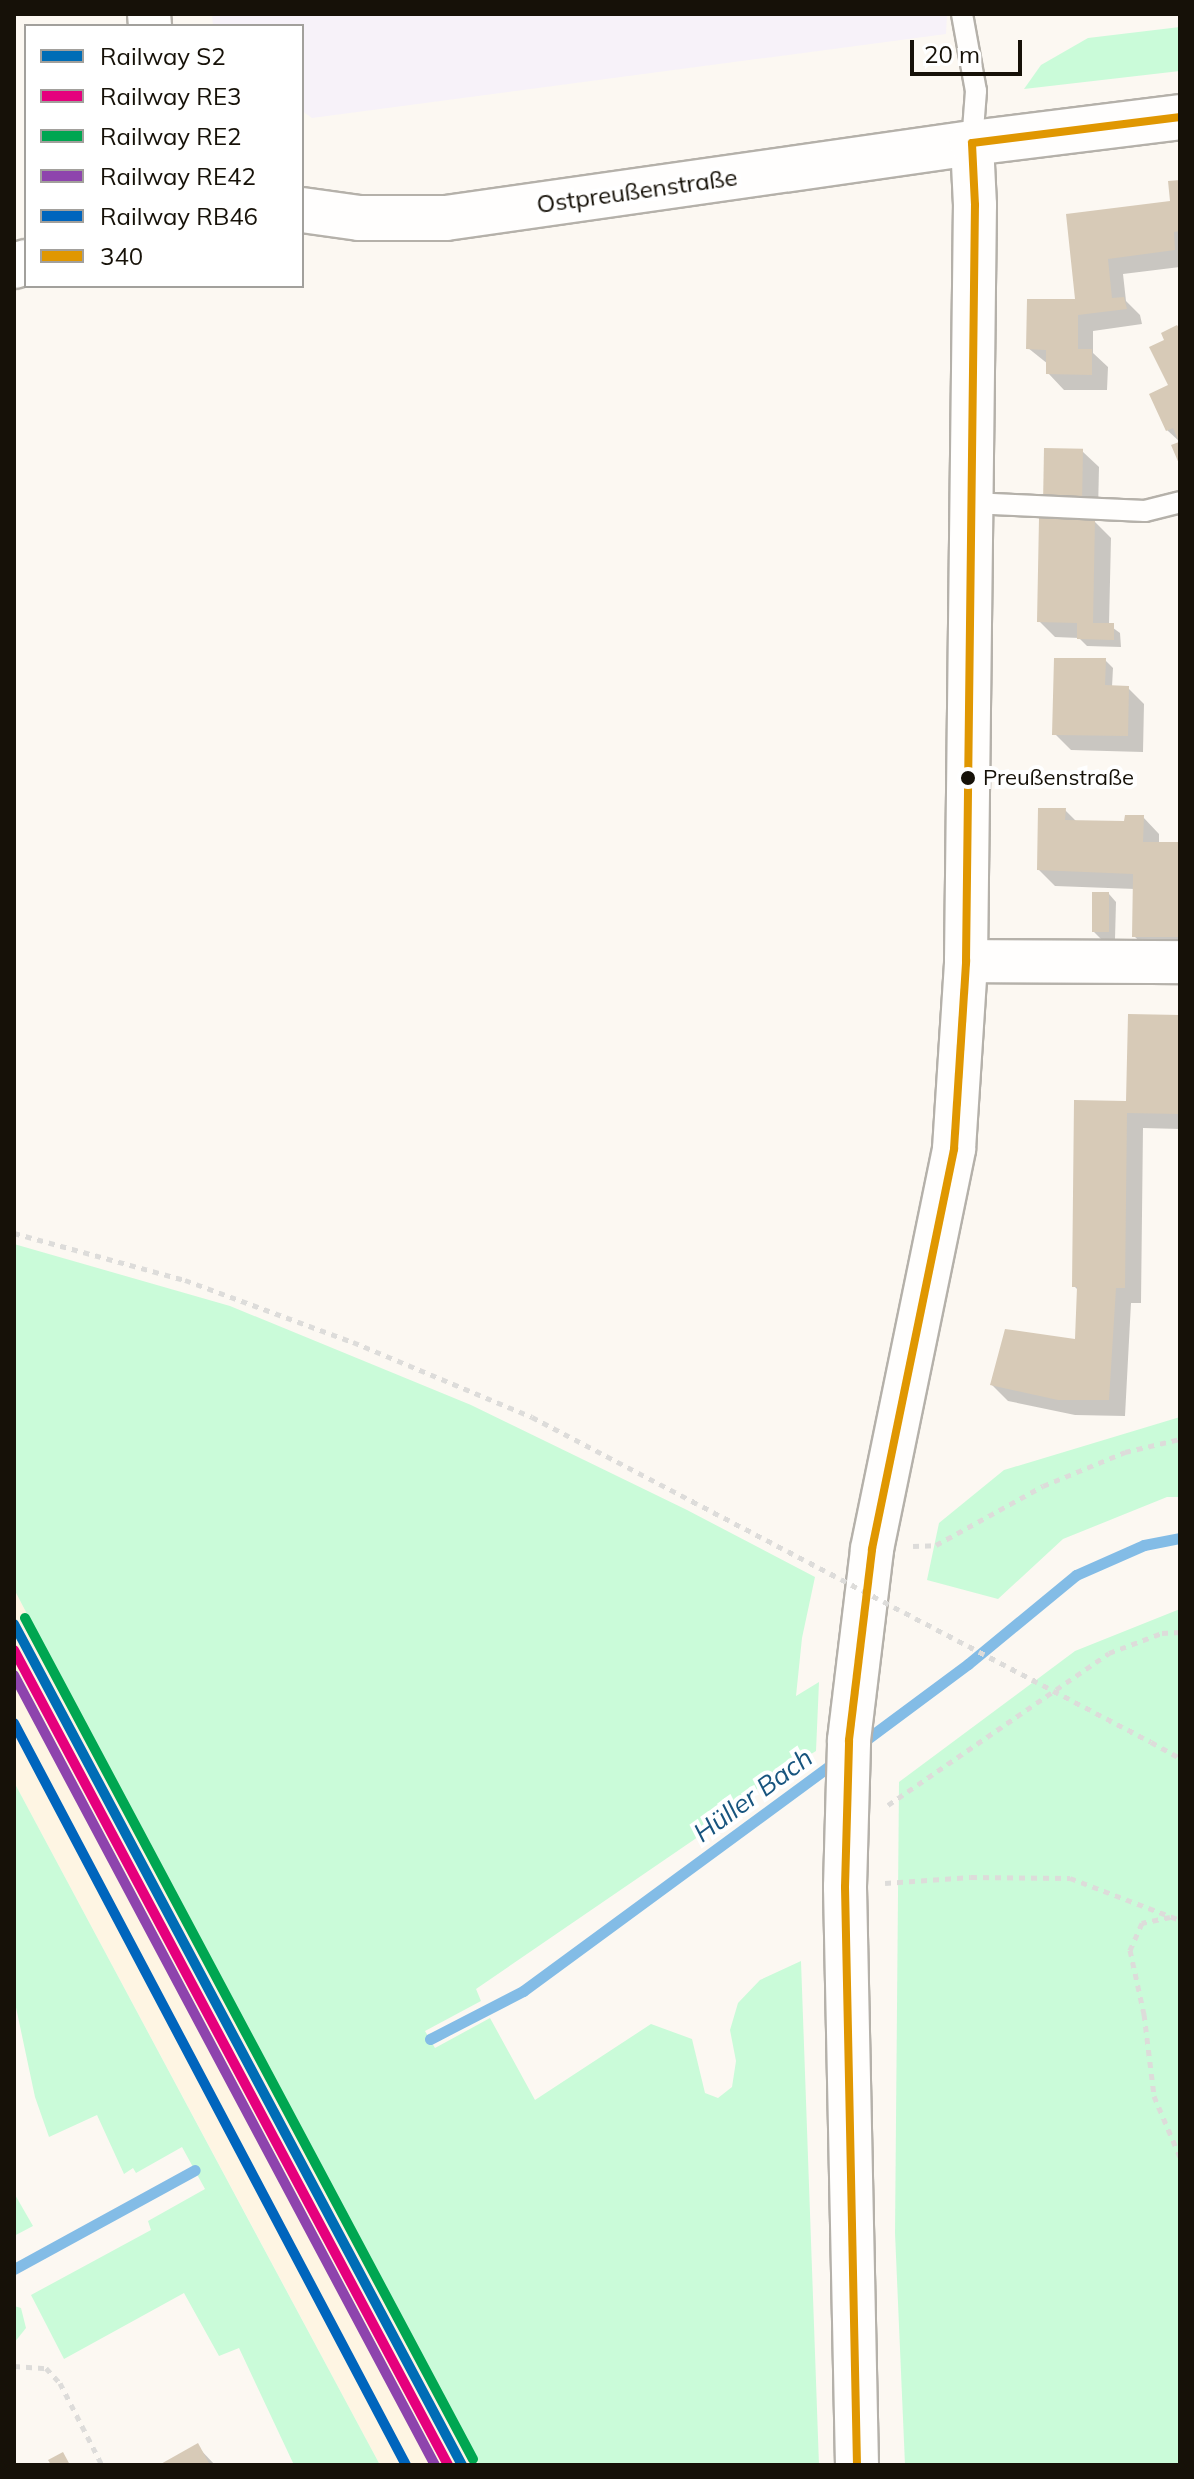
<!DOCTYPE html>
<html>
<head>
<meta charset="utf-8">
<style>
  body { margin:0 }
  #map { position:relative; width:1194px; height:2479px; overflow:hidden; background:#fcf8f2; font-family:Mulish,sans-serif }
  div>[style] { position:absolute }
  [style*='--x'] { left:calc(var(--x)*1px); top:calc(var(--y)*1px); width:calc(var(--w)*1px); rotate:calc(var(--a)*1deg) }
  .commercial>* { inset:0; background:#f7f2f9 }
  .built>* { inset:0; background:#fef5e3 }
  .green>* { inset:0; background:#cafbd9 }
  .shadow>* { inset:0; background:#0003 }
  .stream>* { height:11px; margin:-5.5px; padding:0 5.5px; transform-origin:5.5px; border-radius:5.5px; background:#83bce6 }
  .building>* { inset:0; background:#d7cab7; transform-origin:0 0 }
  .path>* { height:5px; margin-top:-2.5px; transform-origin:0; background:repeating-linear-gradient(90deg,#dddcda 0 6px,transparent 0 12px) }
  .roads { filter:drop-shadow(2px 0 #b5b1aa) drop-shadow(-2px 0 #b5b1aa) drop-shadow(0 2px #b5b1aa) drop-shadow(0 -2px #b5b1aa) }
  .lane>* { height:20px; margin:-10px; padding:0 10px; transform-origin:10px; border-radius:10px; background:#fffefd }
  .street>* { height:42px; margin:-21px; padding:0 21px; transform-origin:21px; border-radius:21px; background:#fffefd }
  .secondary>* { height:44px; margin:-22px; padding:0 22px; transform-origin:22px; border-radius:22px; background:#fffefd }
  .path-bridge>* { height:5px; margin-top:-2.5px; transform-origin:0; background:repeating-linear-gradient(90deg,#dddcda 0 6px,transparent 0 12px) }
  .bus-1>* { height:8px; margin:-4px; padding:0 4px; transform-origin:4px; border-radius:4px; background:#e09701 }
  .rail-1>* { height:10px; margin:-5px; padding:0 5px; transform-origin:5px; border-radius:5px; background:#006db6 }
  .rail-2>* { height:10px; margin:-5px; padding:0 5px; transform-origin:5px; border-radius:5px; background:#e5007d }
  .rail-3>* { height:10px; margin:-5px; padding:0 5px; transform-origin:5px; border-radius:5px; background:#00a651 }
  .rail-4>* { height:10px; margin:-5px; padding:0 5px; transform-origin:5px; border-radius:5px; background:#8e44ad }
  .rail-5>* { height:10px; margin:-5px; padding:0 5px; transform-origin:5px; border-radius:5px; background:#0065bd }
  .dots>* { width:22px; height:22px; translate:-50% -50%; box-sizing:border-box; border:4px solid #fff; border-radius:50% }
  span { translate:-50% -50%; white-space:nowrap; text-align:center; line-height:1.15; -webkit-text-stroke:8px #fff; paint-order:stroke }
  .bus-label { font-size:22px; color:#161108 }
  .left { translate:0 -50%; text-align:left }
  .street-label { font-size:24px; color:#161108 }
  .water-label { font-size:26px; color:#17547e; font-style:italic }
  .frame { position:absolute; inset:0; border:16px solid #161108; pointer-events:none }
  .legend { position:absolute; left:24px; top:24px; width:280px; height:264px; box-sizing:border-box; background:#fff; border:2px solid #a2a09c; margin:0; padding:10px 14px; list-style:none; font-size:24px; color:#161108 }
  .legend li { display:flex; align-items:center; gap:16px; height:40px }
  .legend b { width:40px; border:2px solid #a2a09c }
  .scale { position:absolute; left:910px; top:40px; width:112px; height:36px; box-sizing:border-box; border:4px solid #161108; border-top:0; padding-left:10px; font-size:24px; line-height:28px; white-space:nowrap; color:#161108; -webkit-text-stroke:6px #fff; paint-order:stroke }
</style>
</head>
<body>
<div id="map">
  <div class="commercial">
    <div style="clip-path:polygon(212px 14px,947px 14px,946px 34px,312px 118px,302px 111px,302px 26px,213px 26px)"></div>
  </div>
  <div class="built">
    <div style="clip-path:polygon(14px 1589px,256px 2053px,479px 2465px,380px 2465px,14px 1782px)"></div>
  </div>
  <div class="green">
    <div style="clip-path:polygon(1180px 27px,1180px 71px,1024px 89px,1041px 65px,1088px 38px)"></div>
    <div style="clip-path:polygon(14px 1244px,230px 1306px,471px 1405px,687px 1510px,815px 1577px,802px 1638px,796px 1696px,819px 1682px,816px 1751px,764px 1783px,695px 1839px,476px 1989px,481px 2001px,425px 2031px,435px 2048px,490px 2018px,535px 2100px,651px 2024px,692px 2039px,705px 2093px,718px 2098px,732px 2087px,736px 2061px,730px 2030px,738px 2003px,760px 1980px,801px 1961px,819px 2465px,479px 2465px,256px 2053px,14px 1589px)"></div>
    <div style="clip-path:polygon(1180px 1417px,1180px 1497px,1167px 1497px,1063px 1539px,998px 1599px,927px 1580px,939px 1523px,1004px 1470px)"></div>
    <div style="clip-path:polygon(1180px 1609px,1180px 2465px,905px 2465px,895px 2233px,899px 1782px,1075px 1651px)"></div>
    <div style="clip-path:polygon(14px 1782px,256px 2234px,380px 2465px,294px 2465px,239px 2348px,219px 2356px,184px 2293px,64px 2359px,31px 2295px,151px 2230px,148px 2221px,205px 2189px,182px 2147px,136px 2173px,133px 2168px,124px 2174px,97px 2115px,49px 2137px,35px 2097px,14px 1998px)"></div>
    <div style="clip-path:polygon(14px 2193px,33px 2226px,14px 2236px)"></div>
    <div style="clip-path:polygon(14px 2306px,21px 2308px,26px 2328px,14px 2343px)"></div>
  </div>
  <div class="shadow">
    <div style="clip-path:polygon(1180px 182px,1180px 267px,1123px 274px,1126px 301px,1140px 315px,1142px 324px,1093px 331px,1093px 353px,1108px 367px,1107px 390px,1064px 390px,1048px 373px,1048px 364px,1028px 348px,1078px 301px,1068px 215px,1172px 203px)"></div>
    <div style="clip-path:polygon(1180px 330px,1180px 442px,1167px 430px)"></div>
    <div style="clip-path:polygon(1082px 451px,1099px 467px,1098px 512px,1061px 511px,1045px 495px)"></div>
    <div style="clip-path:polygon(1094px 521px,1111px 538px,1109px 625px,1120px 633px,1121px 647px,1087px 646px,1079px 638px,1055px 637px,1039px 621px)"></div>
    <div style="clip-path:polygon(1105px 660px,1113px 668px,1112px 687px,1128px 688px,1144px 704px,1143px 752px,1071px 750px,1055px 734px)"></div>
    <div style="clip-path:polygon(1065px 810px,1077px 822px,1126px 823px,1143px 817px,1159px 834px,1159px 844px,1180px 844px,1180px 952px,1151px 952px,1134px 936px,1135px 889px,1055px 886px,1039px 870px)"></div>
    <div style="clip-path:polygon(1109px 894px,1116px 902px,1115px 939px,1101px 939px,1093px 931px)"></div>
    <div style="clip-path:polygon(1180px 1017px,1180px 1129px,1143px 1128px,1141px 1303px,1131px 1303px,1125px 1416px,1075px 1415px,1008px 1401px,992px 1385px,1077px 1342px,1078px 1290px,1074px 1286px,1128px 1103px)"></div>
    <div style="clip-path:polygon(197px 2446px,215px 2465px,163px 2465px)"></div>
  </div>
  <div class="stream">
    <div style="--x:859;--y:1745;--w:136;--a:-36.6"></div>
    <div style="--x:968;--y:1664;--w:140;--a:-39.5"></div>
    <div style="--x:1076;--y:1575;--w:74;--a:-23.8"></div>
    <div style="--x:1144;--y:1545;--w:37;--a:-11"></div>
    <div style="--x:430;--y:2039;--w:105;--a:-27.3"></div>
    <div style="--x:523;--y:1991;--w:391;--a:-36.3"></div>
    <div style="--x:14;--y:2269;--w:206;--a:-28.7"></div>
  </div>
  <div class="building">
    <div style="clip-path:polygon(1180px 180px,1180px 231px,1174px 232px,1175px 250px,1108px 259px,1112px 298px,1124px 297px,1127px 309px,1078px 315px,1078px 349px,1092px 349px,1092px 375px,1046px 374px,1046px 350px,1026px 349px,1027px 299px,1075px 299px,1066px 214px,1170px 201px,1168px 181px)"></div>
    <div style="clip-path:polygon(1177px 325px,1180px 330px,1180px 466px,1171px 445px,1179px 442px,1173px 428px,1166px 431px,1149px 394px,1168px 385px,1149px 347px,1164px 340px,1161px 333px)"></div>
    <div style="left:1044px;top:448px;width:39px;height:48px;rotate:1deg"></div>
    <div style="clip-path:polygon(1039px 518px,1095px 519px,1093px 623px,1114px 623px,1114px 640px,1077px 639px,1077px 623px,1037px 622px)"></div>
    <div style="clip-path:polygon(1054px 658px,1106px 658px,1105px 685px,1129px 686px,1128px 736px,1052px 735px)"></div>
    <div style="clip-path:polygon(1038px 808px,1066px 808px,1065px 820px,1124px 821px,1125px 815px,1144px 815px,1143px 842px,1180px 842px,1180px 937px,1132px 937px,1133px 874px,1037px 870px)"></div>
    <div style="left:1092px;top:892px;width:17px;height:40px"></div>
    <div style="clip-path:polygon(1128px 1014px,1180px 1015px,1180px 1114px,1127px 1113px,1125px 1288px,1116px 1288px,1109px 1400px,1058px 1400px,990px 1385px,1005px 1329px,1075px 1339px,1077px 1287px,1072px 1287px,1074px 1100px,1126px 1101px)"></div>
    <div style="clip-path:polygon(198px 2443px,210px 2465px,159px 2465px)"></div>
    <div style="clip-path:polygon(63px 2452px,70px 2465px,51px 2465px,48px 2460px)"></div>
  </div>
  <div class="path">
    <div style="--x:14;--y:1233;--w:177;--a:15.4"></div>
    <div style="--x:185;--y:1280;--w:179;--a:20.3"></div>
    <div style="--x:353;--y:1342;--w:194;--a:22.7"></div>
    <div style="--x:532;--y:1417;--w:181;--a:27.7"></div>
    <div style="--x:913;--y:1546;--w:23;--a:-2"></div>
    <div style="--x:936;--y:1545;--w:122;--a:-28.9"></div>
    <div style="--x:1043;--y:1486;--w:89;--a:-22.5"></div>
    <div style="--x:1125;--y:1452;--w:57;--a:-13.3"></div>
    <div style="--x:1151;--y:1742;--w:33;--a:29"></div>
    <div style="--x:888;--y:1805;--w:268;--a:-34.5"></div>
    <div style="--x:1109;--y:1653;--w:57;--a:-20.7"></div>
    <div style="--x:1162;--y:1633;--w:18;--a:-3"></div>
    <div style="--x:885;--y:1883;--w:86;--a:-4"></div>
    <div style="--x:971;--y:1877;--w:99;--a:0.6"></div>
    <div style="--x:1070;--y:1878;--w:118;--a:20.9"></div>
    <div style="--x:1170;--y:1917;--w:29;--a:168"></div>
    <div style="--x:1142;--y:1923;--w:30;--a:114"></div>
    <div style="--x:1130;--y:1950;--w:66;--a:77.7"></div>
    <div style="--x:1144;--y:2014;--w:83;--a:83"></div>
    <div style="--x:1154;--y:2096;--w:66;--a:66.9"></div>
    <div style="--x:14;--y:2366;--w:32;--a:4"></div>
    <div style="--x:46;--y:2368;--w:21;--a:47"></div>
    <div style="--x:60;--y:2383;--w:92;--a:62.9"></div>
  </div>
  <div class="roads">
    <div class="lane">
      <div style="--x:962;--y:14;--w:78;--a:79.7"></div>
      <div style="--x:976;--y:91;--w:52;--a:94.4"></div>
      <div style="--x:971;--y:503;--w:174;--a:2.6"></div>
      <div style="--x:1145;--y:511;--w:36;--a:-14"></div>
    </div>
    <div class="street">
      <div style="--x:149;--y:14;--w:12;--a:85"></div>
      <div style="--x:966;--y:961;--w:214;--a:0.3"></div>
      <div style="--x:857;--y:2465;--w:578;--a:-91.19"></div>
      <div style="--x:845;--y:1887;--w:147;--a:-88.4"></div>
      <div style="--x:849;--y:1740;--w:192;--a:-83.1"></div>
      <div style="--x:872;--y:1549;--w:408;--a:-78.4"></div>
      <div style="--x:954;--y:1149;--w:188;--a:-86.3"></div>
      <div style="--x:966;--y:961;--w:756;--a:-89.32"></div>
      <div style="--x:975;--y:205;--w:62;--a:-92.8"></div>
    </div>
    <div class="secondary">
      <div style="--x:302;--y:210;--w:58;--a:8"></div>
      <div style="--x:359;--y:218;--w:87;--a:0"></div>
      <div style="--x:446;--y:218;--w:531;--a:-8.11"></div>
      <div style="--x:972;--y:143;--w:210;--a:-7.1"></div>
      <div style="--x:14;--y:266;--w:13;--a:-18"></div>
    </div>
  </div>
  <div class="path-bridge">
    <div style="--x:692;--y:1501;--w:518;--a:27.7"></div>
  </div>
  <div class="bus-1">
    <div style="--x:972;--y:143;--w:210;--a:-7.1"></div>
    <div style="--x:857;--y:2465;--w:578;--a:-91.19"></div>
    <div style="--x:845;--y:1887;--w:147;--a:-88.4"></div>
    <div style="--x:849;--y:1740;--w:192;--a:-83.1"></div>
    <div style="--x:872;--y:1549;--w:408;--a:-78.4"></div>
    <div style="--x:954;--y:1149;--w:188;--a:-86.3"></div>
    <div style="--x:966;--y:961;--w:756;--a:-89.32"></div>
    <div style="--x:975;--y:205;--w:62;--a:-92.8"></div>
  </div>
  <div class="rail-1">
    <div style="--x:14;--y:1624;--w:953;--a:61.96"></div>
  </div>
  <div class="rail-2">
    <div style="--x:14;--y:1650;--w:923;--a:61.96"></div>
  </div>
  <div class="rail-3">
    <div style="--x:25;--y:1618;--w:953;--a:61.96"></div>
  </div>
  <div class="rail-4">
    <div style="--x:14;--y:1675;--w:895;--a:61.95"></div>
  </div>
  <div class="rail-5">
    <div style="--x:14;--y:1723;--w:839;--a:62.15"></div>
  </div>
  <div class="dots">
    <div style="left:968px;top:778px;background:#161108"></div>
  </div>
  <div class="bus-label">
    <span class="left" style="left:983px;top:778px">Preußenstraße</span>
  </div>
  <div class="street-label">
    <span style="left:637px;top:191px;rotate:-8deg">Ostpreußenstraße</span>
  </div>
  <div class="water-label">
    <span style="left:753px;top:1795px;rotate:-36deg">Hüller Bach</span>
  </div>
  <div class="frame"></div>
  <ul class="legend">
  <li><b style="height:10px;background:#006db6"></b>Railway S2</li>
  <li><b style="height:10px;background:#e5007d"></b>Railway RE3</li>
  <li><b style="height:10px;background:#00a651"></b>Railway RE2</li>
  <li><b style="height:10px;background:#8e44ad"></b>Railway RE42</li>
  <li><b style="height:10px;background:#0065bd"></b>Railway RB46</li>
  <li><b style="height:10px;background:#e09701"></b>340</li>
  </ul>
  <div class="scale">20 m</div>
</div>
</body>
</html>
